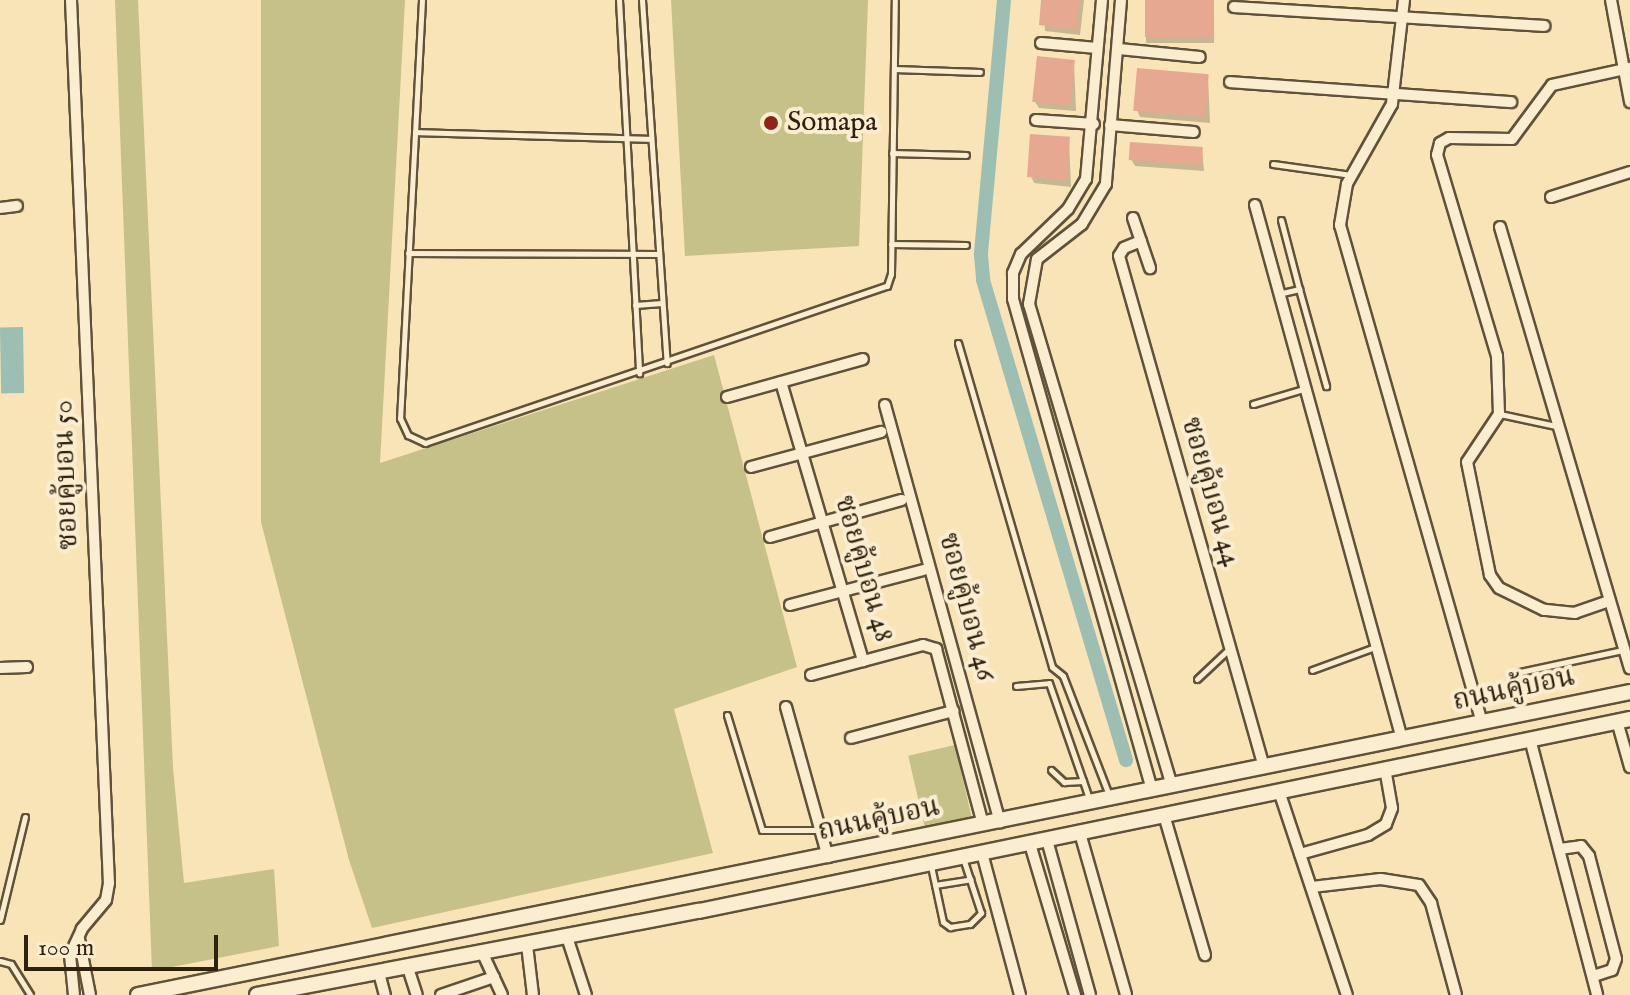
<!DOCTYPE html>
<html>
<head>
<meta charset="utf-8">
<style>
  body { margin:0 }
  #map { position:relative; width:1630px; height:995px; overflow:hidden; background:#f8e4b6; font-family:"IM FELL English","Noto Serif Thai",serif }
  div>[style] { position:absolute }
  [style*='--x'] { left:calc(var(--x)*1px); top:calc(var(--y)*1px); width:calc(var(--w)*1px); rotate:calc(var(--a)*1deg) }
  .green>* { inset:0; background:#c5c188; transform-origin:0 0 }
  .water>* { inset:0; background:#9dbeb2; transform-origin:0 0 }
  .shadow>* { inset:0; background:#0003; transform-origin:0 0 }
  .canal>* { height:14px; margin:-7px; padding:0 7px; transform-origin:7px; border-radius:7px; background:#9dbeb2 }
  .building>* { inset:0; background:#e6a891; transform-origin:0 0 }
  .roads { filter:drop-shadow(2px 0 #60523a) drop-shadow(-2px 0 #60523a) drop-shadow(0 2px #60523a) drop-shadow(0 -2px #60523a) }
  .lane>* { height:5px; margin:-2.5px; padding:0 2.5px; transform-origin:2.5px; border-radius:2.5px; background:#faedd0 }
  .street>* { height:10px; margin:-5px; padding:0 5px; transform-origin:5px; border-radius:5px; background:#faedd0 }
  .secondary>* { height:14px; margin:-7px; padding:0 7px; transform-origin:7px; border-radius:7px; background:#faedd0 }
  .dots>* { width:22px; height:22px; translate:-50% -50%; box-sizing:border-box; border:4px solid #faedd0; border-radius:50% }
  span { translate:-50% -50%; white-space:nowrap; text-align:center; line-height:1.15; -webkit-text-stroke:8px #faedd0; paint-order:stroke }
  .poi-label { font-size:28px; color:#2e2110 }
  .left { translate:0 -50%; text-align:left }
  .street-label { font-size:28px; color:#2e2110 }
  .scale { position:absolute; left:24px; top:935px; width:194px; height:36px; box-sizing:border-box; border:4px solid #2e2110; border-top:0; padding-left:10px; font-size:24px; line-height:28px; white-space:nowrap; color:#2e2110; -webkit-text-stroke:6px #faedd0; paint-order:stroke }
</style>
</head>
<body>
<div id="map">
  <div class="green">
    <div style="clip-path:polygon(115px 0,138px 0,173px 768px,184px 883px,274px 869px,279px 946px,152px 971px)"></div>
    <div style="clip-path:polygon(261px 0,405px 0,380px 463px,714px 355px,797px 667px,674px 709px,713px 853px,372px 928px,349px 860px,261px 522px)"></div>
    <div style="clip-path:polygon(671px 0,868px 0,859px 246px,685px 256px)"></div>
    <div style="left:955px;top:745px;width:80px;height:48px;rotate:77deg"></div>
  </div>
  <div class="water">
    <div style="left:23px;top:327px;width:66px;height:23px;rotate:89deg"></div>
  </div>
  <div class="shadow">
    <div style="clip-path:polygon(1043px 0,1084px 0,1080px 35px,1045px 31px)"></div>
    <div style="left:1146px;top:0;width:68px;height:43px"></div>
    <div style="clip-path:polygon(1074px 62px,1076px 111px,1039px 108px,1035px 102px)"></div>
    <div style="clip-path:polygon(1208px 76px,1210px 123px,1140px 117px,1137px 110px)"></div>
    <div style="clip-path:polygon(1069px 139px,1071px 187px,1034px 183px,1031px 176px)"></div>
    <div style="clip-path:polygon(1202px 149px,1204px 171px,1135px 166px,1131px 159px)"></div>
  </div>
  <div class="canal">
    <div style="--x:1004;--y:0;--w:256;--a:95.2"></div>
    <div style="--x:981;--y:255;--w:25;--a:85"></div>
    <div style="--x:983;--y:280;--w:501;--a:73.41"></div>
  </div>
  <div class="building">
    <div style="clip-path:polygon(1041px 0,1079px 0,1077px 29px,1039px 25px)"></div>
    <div style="left:1145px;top:0;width:69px;height:37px"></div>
    <div style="left:1037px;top:56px;width:38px;height:46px;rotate:6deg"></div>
    <div style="left:1137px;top:68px;width:72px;height:43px;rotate:5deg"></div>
    <div style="left:1030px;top:134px;width:40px;height:43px;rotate:4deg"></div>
    <div style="left:1130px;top:142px;width:73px;height:18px;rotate:4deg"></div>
  </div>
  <div class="roads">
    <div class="lane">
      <div style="--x:422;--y:0;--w:419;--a:93"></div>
      <div style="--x:400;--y:418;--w:19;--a:65"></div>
      <div style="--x:408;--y:435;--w:19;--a:25"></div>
      <div style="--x:425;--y:443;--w:488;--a:-18.8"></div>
      <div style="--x:887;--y:286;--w:13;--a:-72"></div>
      <div style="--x:891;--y:274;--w:274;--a:-89.2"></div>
      <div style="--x:619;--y:0;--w:374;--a:86.9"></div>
      <div style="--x:642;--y:0;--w:364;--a:86.1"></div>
      <div style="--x:894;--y:69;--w:86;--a:2"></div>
      <div style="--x:415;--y:132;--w:236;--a:1.7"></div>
      <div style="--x:892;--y:153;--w:74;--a:1.5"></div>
      <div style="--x:1273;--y:164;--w:79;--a:8"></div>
      <div style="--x:1281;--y:220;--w:71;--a:75.4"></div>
      <div style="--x:891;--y:244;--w:75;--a:0.8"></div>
      <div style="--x:408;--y:253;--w:251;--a:0.2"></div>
      <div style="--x:1278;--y:294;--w:22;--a:-13"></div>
      <div style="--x:1299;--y:289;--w:101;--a:74.4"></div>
      <div style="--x:635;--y:305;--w:27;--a:-4"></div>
      <div style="--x:958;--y:343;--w:337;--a:73.8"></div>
      <div style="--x:1052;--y:667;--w:14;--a:39"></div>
      <div style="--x:1063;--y:676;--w:131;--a:68.9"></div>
      <div style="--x:1253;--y:404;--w:52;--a:-16.7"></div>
      <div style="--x:1500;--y:414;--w:57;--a:12.1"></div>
      <div style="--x:1312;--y:670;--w:67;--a:-20.1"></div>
      <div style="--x:1520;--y:672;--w:105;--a:-12.1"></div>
      <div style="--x:1197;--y:679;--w:44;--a:-43.2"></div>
      <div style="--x:1016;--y:686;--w:33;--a:-5"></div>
      <div style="--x:1049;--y:683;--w:104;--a:70.9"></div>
      <div style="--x:727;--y:715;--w:120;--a:73.1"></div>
      <div style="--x:762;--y:830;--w:57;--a:0"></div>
      <div style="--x:1051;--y:770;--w:18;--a:43"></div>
      <div style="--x:1064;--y:782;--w:19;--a:-3"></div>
      <div style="--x:1083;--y:781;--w:18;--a:71"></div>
      <div style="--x:931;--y:866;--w:57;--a:77.9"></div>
      <div style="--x:943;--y:922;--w:9;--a:36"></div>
      <div style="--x:950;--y:927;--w:20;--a:-9"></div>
      <div style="--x:970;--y:924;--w:16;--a:-45"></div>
      <div style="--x:981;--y:913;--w:58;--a:-108.1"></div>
      <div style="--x:935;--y:885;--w:36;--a:-9"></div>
      <div style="--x:0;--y:920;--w:106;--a:-76.4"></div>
      <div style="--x:0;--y:961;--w:11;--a:15"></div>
      <div style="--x:11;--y:964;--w:36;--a:58"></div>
    </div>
    <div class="street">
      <div style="--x:71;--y:0;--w:884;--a:87.54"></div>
      <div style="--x:109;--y:883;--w:17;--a:100"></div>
      <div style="--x:106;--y:900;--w:38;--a:130"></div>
      <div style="--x:82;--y:929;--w:29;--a:115"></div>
      <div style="--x:70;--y:955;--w:40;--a:84.3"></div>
      <div style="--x:1102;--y:0;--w:180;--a:95.1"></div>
      <div style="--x:1086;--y:179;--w:35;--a:121"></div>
      <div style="--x:1068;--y:209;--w:65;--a:136.2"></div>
      <div style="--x:1021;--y:254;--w:21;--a:113"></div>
      <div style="--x:1013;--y:273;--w:26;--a:90"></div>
      <div style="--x:1013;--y:299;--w:510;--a:74.19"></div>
      <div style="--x:1121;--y:0;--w:185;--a:94.7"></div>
      <div style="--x:1106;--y:184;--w:47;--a:121"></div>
      <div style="--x:1082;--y:224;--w:57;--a:142.1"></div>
      <div style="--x:1037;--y:259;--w:46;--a:100.1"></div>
      <div style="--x:1029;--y:304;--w:503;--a:73.48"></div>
      <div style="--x:1404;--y:0;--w:105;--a:96.6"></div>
      <div style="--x:1392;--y:104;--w:92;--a:119.4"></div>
      <div style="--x:1347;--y:184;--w:42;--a:99.7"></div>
      <div style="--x:1340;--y:225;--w:518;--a:74.08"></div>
      <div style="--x:1611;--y:0;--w:104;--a:79.4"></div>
      <div style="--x:1234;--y:7;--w:311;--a:3.5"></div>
      <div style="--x:1041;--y:43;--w:56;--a:5.1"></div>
      <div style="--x:1119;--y:49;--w:81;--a:5.6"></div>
      <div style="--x:1230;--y:82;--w:282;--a:4.1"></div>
      <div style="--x:1036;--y:120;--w:58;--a:3.9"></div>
      <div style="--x:1110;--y:125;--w:84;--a:4.8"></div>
      <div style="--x:1551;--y:197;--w:83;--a:-17.6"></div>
      <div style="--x:1255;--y:205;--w:554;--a:74.61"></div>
      <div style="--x:0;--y:208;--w:17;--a:-7"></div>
      <div style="--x:1133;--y:218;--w:53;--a:71.2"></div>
      <div style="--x:1500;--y:227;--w:460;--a:73.6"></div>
      <div style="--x:1141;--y:241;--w:18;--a:158"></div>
      <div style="--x:1124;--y:248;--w:9;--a:122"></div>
      <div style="--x:1119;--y:256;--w:531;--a:74.16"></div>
      <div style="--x:781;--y:382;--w:291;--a:73.6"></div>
      <div style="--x:727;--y:397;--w:141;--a:-15.6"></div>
      <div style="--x:885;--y:405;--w:433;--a:74.6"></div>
      <div style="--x:751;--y:467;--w:135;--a:-15.1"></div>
      <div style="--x:770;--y:537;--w:137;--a:-15.7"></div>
      <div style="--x:1609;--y:601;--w:36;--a:161"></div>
      <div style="--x:1575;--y:613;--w:31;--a:-174"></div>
      <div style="--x:1544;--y:610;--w:50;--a:-153.9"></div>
      <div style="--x:1499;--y:588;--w:16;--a:-125"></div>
      <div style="--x:1490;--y:575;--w:115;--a:-101.5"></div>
      <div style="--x:1467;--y:462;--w:58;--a:-56.3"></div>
      <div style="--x:1499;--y:414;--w:58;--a:-92"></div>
      <div style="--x:1497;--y:356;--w:210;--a:-106.6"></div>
      <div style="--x:1437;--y:155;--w:12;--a:-76"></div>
      <div style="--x:1440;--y:143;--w:10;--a:-29"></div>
      <div style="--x:1449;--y:138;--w:63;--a:0.9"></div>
      <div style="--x:1512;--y:139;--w:67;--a:-53.5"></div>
      <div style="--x:1552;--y:85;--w:80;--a:-12.3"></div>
      <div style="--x:790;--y:605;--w:138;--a:-14.7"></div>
      <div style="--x:0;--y:668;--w:27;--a:-2"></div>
      <div style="--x:811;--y:675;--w:116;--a:-15"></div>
      <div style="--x:923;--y:645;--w:14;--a:17"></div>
      <div style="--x:936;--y:649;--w:182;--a:75"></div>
      <div style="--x:786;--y:707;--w:156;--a:74.4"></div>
      <div style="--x:1617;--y:721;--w:48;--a:74.2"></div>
      <div style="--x:851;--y:738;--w:106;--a:-14.8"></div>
      <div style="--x:1530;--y:739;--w:265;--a:75.3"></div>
      <div style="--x:1279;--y:791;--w:215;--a:71.6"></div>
      <div style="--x:1164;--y:815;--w:146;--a:73.7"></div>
      <div style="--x:1080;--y:833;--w:168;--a:74.1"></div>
      <div style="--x:1047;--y:840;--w:161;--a:74.5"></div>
      <div style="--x:1030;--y:844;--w:158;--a:73.4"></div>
      <div style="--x:1560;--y:849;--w:21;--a:-8"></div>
      <div style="--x:1581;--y:846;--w:13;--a:51"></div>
      <div style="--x:1589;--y:856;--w:106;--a:75.3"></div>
      <div style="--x:1616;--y:959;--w:12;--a:110"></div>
      <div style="--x:1612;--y:970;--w:19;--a:162"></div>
      <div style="--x:982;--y:853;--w:147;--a:75"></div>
      <div style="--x:1300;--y:854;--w:71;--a:-15.6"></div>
      <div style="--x:1368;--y:835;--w:21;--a:-31"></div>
      <div style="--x:1386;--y:824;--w:17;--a:-69"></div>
      <div style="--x:1392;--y:808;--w:40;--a:-100"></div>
      <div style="--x:1312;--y:887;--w:69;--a:-6.6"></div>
      <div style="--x:1381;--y:879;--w:38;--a:9"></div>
      <div style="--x:1419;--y:885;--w:22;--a:56"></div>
      <div style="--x:1431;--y:903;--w:95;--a:74.8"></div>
      <div style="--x:567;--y:937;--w:61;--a:71.9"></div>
      <div style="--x:79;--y:939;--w:57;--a:78.9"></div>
      <div style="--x:527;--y:945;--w:50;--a:83.2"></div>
      <div style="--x:483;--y:954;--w:45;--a:65.1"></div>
      <div style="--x:408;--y:968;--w:28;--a:72"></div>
      <div style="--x:379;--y:973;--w:23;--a:75"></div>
      <div style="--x:441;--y:995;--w:56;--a:-18.8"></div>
    </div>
    <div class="secondary">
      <div style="--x:138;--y:995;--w:1522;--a:-11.48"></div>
      <div style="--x:257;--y:995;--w:450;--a:-10.8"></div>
      <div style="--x:699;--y:911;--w:951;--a:-11.65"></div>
    </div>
  </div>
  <div class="dots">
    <div style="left:771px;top:123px;background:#8f2418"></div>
  </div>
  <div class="poi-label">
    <span class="left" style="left:787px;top:123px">Somapa</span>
  </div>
  <div class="street-label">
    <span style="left:67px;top:475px;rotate:-92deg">ซอยคู้บอน 50</span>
    <span style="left:1210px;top:492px;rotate:74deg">ซอยคู้บอน 44</span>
    <span style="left:863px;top:569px;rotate:74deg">ซอยคู้บอน 48</span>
    <span style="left:966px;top:607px;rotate:75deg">ซอยคู้บอน 46</span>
    <span style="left:1514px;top:690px;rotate:-12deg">ถนนคู้บอน</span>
    <span style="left:879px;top:820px;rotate:-12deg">ถนนคู้บอน</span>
  </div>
  <div class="scale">100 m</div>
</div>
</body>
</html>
